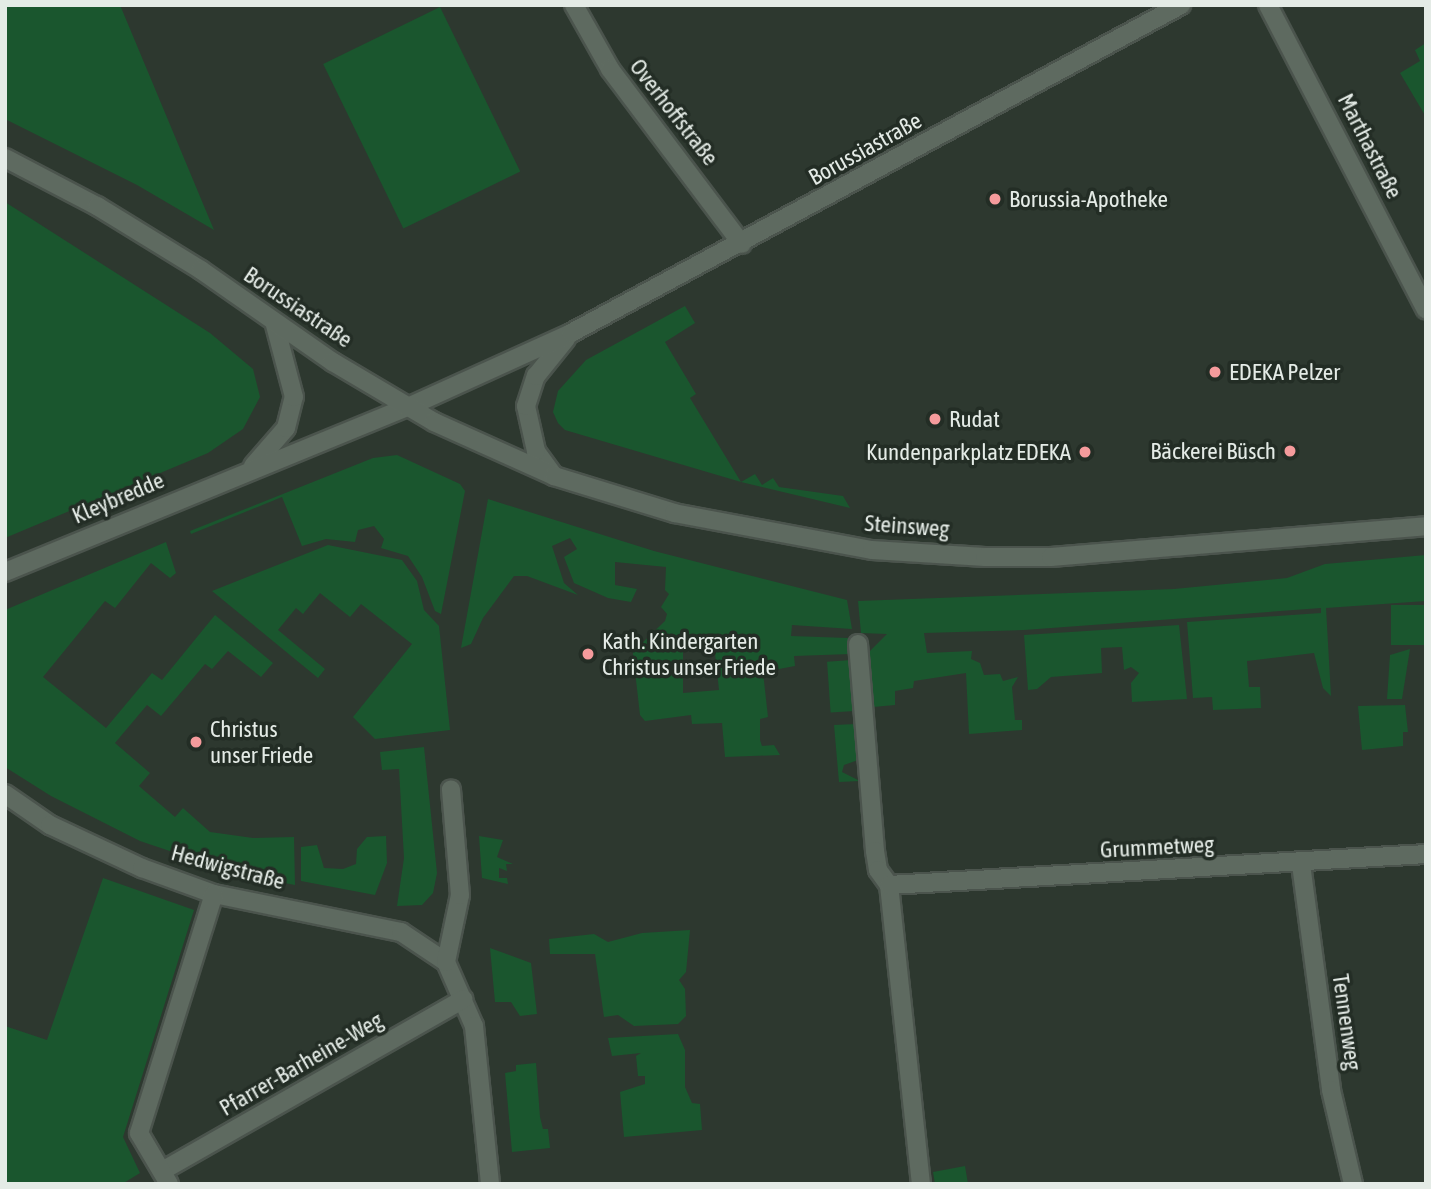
<!DOCTYPE html>
<html>
<head>
<meta charset="utf-8">
<style>
  body { margin:0 }
  #map { position:relative; width:1431px; height:1189px; overflow:hidden; background:#2d382f; font-family:"Asap Condensed",sans-serif }
  div>[style] { position:absolute }
  [style*='--x'] { left:calc(var(--x)*1px); top:calc(var(--y)*1px); width:calc(var(--w)*1px); rotate:calc(var(--a)*1deg) }
  .green>* { inset:0; background:#1a562e; transform-origin:0 0 }
  .roads { filter:drop-shadow(2px 0 #4b544d) drop-shadow(-2px 0 #4b544d) drop-shadow(0 2px #4b544d) drop-shadow(0 -2px #4b544d) }
  .minor>* { height:18px; margin:-9px; padding:0 9px; transform-origin:9px; border-radius:9px; background:#5e6a60 }
  .secondary>* { height:18px; margin:-9px; padding:0 9px; transform-origin:9px; border-radius:9px; background:#5e6a60 }
  .dots>* { width:19px; height:19px; translate:-50% -50%; box-sizing:border-box; border:4px solid #232d25; border-radius:50% }
  span { translate:-50% -50%; white-space:nowrap; text-align:center; line-height:1.15; -webkit-text-stroke:7px #232d25; paint-order:stroke }
  .street-label { font-size:23px; color:#e4ebe6 }
  .poi-label { font-size:23px; color:#e4ebe6 }
  .left { translate:0 -50%; text-align:left }
  .right { translate:-100% -50%; text-align:right }
  .frame { position:absolute; inset:0; border:7px solid #e4ebe6; pointer-events:none }
</style>
</head>
<body>
<div id="map">
  <div class="green">
    <div style="clip-path:polygon(5px 5px,120px 5px,214px 230px,137px 185px,5px 119px)"></div>
    <div style="left:440px;top:7px;width:183px;height:130px;rotate:64deg"></div>
    <div style="clip-path:polygon(1426px 43px,1426px 117px,1400px 73px,1420px 61px,1415px 50px)"></div>
    <div style="clip-path:polygon(5px 202px,210px 333px,253px 369px,260px 397px,243px 429px,208px 453px,5px 538px)"></div>
    <div style="clip-path:polygon(685px 306px,695px 323px,665px 342px,696px 394px,690px 398px,741px 482px,755px 474px,762px 485px,773px 478px,779px 487px,843px 496px,850px 508px,741px 482px,565px 430px,558px 423px,553px 412px,558px 391px,586px 360px)"></div>
    <div style="clip-path:polygon(397px 455px,460px 484px,465px 491px,441px 614px,435px 611px,422px 577px,408px 556px,381px 548px,384px 539px,374px 526px,358px 530px,355px 542px,326px 539px,302px 546px,282px 497px,191px 534px,190px 531px,373px 458px)"></div>
    <div style="clip-path:polygon(evenodd,488px 499px,654px 551px,847px 600px,852px 629px,792px 625px,791px 636px,848px 638px,850px 654px,794px 656px,795px 666px,763px 672px,768px 717px,760px 719px,760px 740px,762px 746px,774px 745px,780px 755px,725px 757px,722px 723px,692px 724px,691px 715px,645px 721px,640px 715px,632px 645px,641px 644px,665px 621px,667px 614px,661px 607px,669px 594px,665px 590px,666px 567px,615px 562px,615px 585px,637px 589px,631px 602px,608px 598px,574px 583px,564px 557px,577px 549px,570px 538px,552px 546px,564px 583px,578px 595px,527px 576px,514px 576px,483px 618px,471px 644px,461px 648px,488px 499px,683px 644px,714px 644px,719px 690px,683px 693px,683px 644px)"></div>
    <div style="clip-path:polygon(166px 542px,176px 573px,170px 578px,151px 563px,115px 608px,105px 601px,43px 677px,106px 728px,152px 673px,162px 680px,215px 615px,273px 663px,261px 677px,228px 651px,212px 669px,205px 664px,161px 716px,147px 705px,115px 743px,150px 773px,139px 786px,175px 817px,183px 808px,210px 832px,253px 838px,294px 837px,295px 885px,238px 874px,140px 841px,51px 796px,5px 767px,5px 610px)"></div>
    <div style="clip-path:polygon(328px 545px,402px 560px,417px 581px,424px 610px,439px 626px,450px 730px,375px 739px,353px 717px,412px 644px,361px 604px,350px 617px,320px 593px,303px 614px,296px 608px,278px 630px,325px 669px,318px 678px,212px 591px)"></div>
    <div style="clip-path:polygon(1426px 555px,1426px 601px,1326px 608px,1331px 696px,1323px 688px,1314px 653px,1247px 661px,1249px 687px,1260px 687px,1261px 708px,1213px 710px,1212px 697px,1193px 698px,1187px 622px,1321px 613px,1321px 608px,1024px 630px,924px 633px,927px 653px,972px 651px,971px 659px,980px 663px,984px 675px,1000px 674px,1003px 681px,1018px 677px,1012px 687px,1015px 720px,1022px 720px,1022px 730px,969px 734px,966px 673px,914px 681px,913px 688px,895px 691px,895px 705px,873px 707px,869px 652px,887px 634px,861px 633px,858px 601px,1174px 589px,1287px 578px,1325px 564px)"></div>
    <div style="left:1426px;top:605px;width:40px;height:35px;rotate:90deg"></div>
    <div style="clip-path:polygon(1179px 625px,1187px 699px,1132px 702px,1131px 683px,1139px 673px,1131px 667px,1124px 670px,1122px 647px,1101px 648px,1102px 673px,1051px 677px,1037px 689px,1028px 690px,1024px 635px)"></div>
    <div style="clip-path:polygon(1410px 649px,1402px 699px,1387px 699px,1390px 655px)"></div>
    <div style="left:851px;top:660px;width:51px;height:24px;rotate:86deg"></div>
    <div style="clip-path:polygon(1405px 705px,1408px 732px,1403px 732px,1403px 746px,1362px 750px,1358px 706px)"></div>
    <div style="clip-path:polygon(856px 724px,858px 760px,844px 765px,842px 772px,860px 781px,839px 782px,834px 725px)"></div>
    <div style="clip-path:polygon(424px 747px,437px 873px,433px 893px,422px 905px,397px 906px,404px 858px,399px 769px,382px 770px,380px 752px)"></div>
    <div style="clip-path:polygon(386px 836px,387px 863px,375px 895px,301px 881px,301px 847px,317px 845px,324px 868px,343px 869px,356px 864px,357px 849px,367px 837px)"></div>
    <div style="clip-path:polygon(479px 836px,503px 840px,497px 857px,513px 864px,506px 864px,507px 871px,499px 868px,499px 878px,507px 878px,508px 884px,482px 878px)"></div>
    <div style="clip-path:polygon(103px 878px,194px 910px,123px 1137px,140px 1173px,122px 1184px,5px 1184px,5px 1026px,47px 1040px)"></div>
    <div style="clip-path:polygon(690px 930px,686px 972px,679px 980px,685px 989px,686px 1016px,678px 1024px,634px 1026px,618px 1015px,604px 1017px,595px 954px,550px 954px,549px 939px,594px 934px,608px 942px,642px 933px)"></div>
    <div style="clip-path:polygon(490px 948px,531px 963px,537px 1014px,520px 1016px,511px 1002px,495px 1002px)"></div>
    <div style="clip-path:polygon(678px 1034px,685px 1050px,685px 1087px,692px 1103px,700px 1104px,702px 1130px,624px 1137px,620px 1092px,645px 1084px,645px 1076px,638px 1076px,636px 1056px,641px 1053px,612px 1056px,608px 1038px)"></div>
    <div style="clip-path:polygon(536px 1063px,540px 1117px,543px 1129px,548px 1129px,550px 1148px,512px 1152px,505px 1073px,516px 1071px,516px 1065px)"></div>
    <div style="clip-path:polygon(965px 1166px,968px 1184px,935px 1184px,933px 1172px)"></div>
  </div>
  <div class="roads">
    <div class="minor">
      <div style="--x:574;--y:5;--w:73;--a:60.6"></div>
      <div style="--x:610;--y:69;--w:219;--a:53"></div>
      <div style="--x:1268;--y:5;--w:343;--a:62.6"></div>
      <div style="--x:253;--y:466;--w:50;--a:-49"></div>
      <div style="--x:286;--y:428;--w:32;--a:-76"></div>
      <div style="--x:294;--y:397;--w:74;--a:-104.8"></div>
      <div style="--x:554;--y:476;--w:31;--a:-126"></div>
      <div style="--x:536;--y:451;--w:46;--a:-102.5"></div>
      <div style="--x:526;--y:406;--w:32;--a:-72"></div>
      <div style="--x:536;--y:376;--w:48;--a:-51"></div>
      <div style="--x:5;--y:572;--w:435;--a:-22.3"></div>
      <div style="--x:408;--y:407;--w:179;--a:-24.4"></div>
      <div style="--x:571;--y:333;--w:693;--a:-28.27"></div>
      <div style="--x:858;--y:644;--w:208;--a:85.3"></div>
      <div style="--x:875;--y:851;--w:19;--a:81"></div>
      <div style="--x:878;--y:870;--w:19;--a:54"></div>
      <div style="--x:889;--y:885;--w:301;--a:83.9"></div>
      <div style="--x:5;--y:794;--w:55;--a:34.6"></div>
      <div style="--x:50;--y:825;--w:102;--a:25.1"></div>
      <div style="--x:142;--y:868;--w:77;--a:19.9"></div>
      <div style="--x:214;--y:894;--w:191;--a:11.5"></div>
      <div style="--x:401;--y:932;--w:54;--a:33.7"></div>
      <div style="--x:446;--y:962;--w:70;--a:66.4"></div>
      <div style="--x:474;--y:1026;--w:159;--a:84.2"></div>
      <div style="--x:1301;--y:864;--w:228;--a:82.4"></div>
      <div style="--x:1331;--y:1090;--w:97;--a:76.8"></div>
      <div style="--x:889;--y:885;--w:538;--a:-3.3"></div>
      <div style="--x:446;--y:962;--w:68;--a:-78.2"></div>
      <div style="--x:460;--y:895;--w:106;--a:-94.9"></div>
      <div style="--x:162;--y:1171;--w:347;--a:-29.7"></div>
      <div style="--x:169;--y:1184;--w:59;--a:-120.5"></div>
      <div style="--x:139;--y:1133;--w:250;--a:-72.6"></div>
    </div>
    <div class="secondary">
      <div style="--x:5;--y:158;--w:104;--a:27.6"></div>
      <div style="--x:97;--y:206;--w:122;--a:31.6"></div>
      <div style="--x:201;--y:270;--w:161;--a:34.9"></div>
      <div style="--x:333;--y:362;--w:117;--a:30.7"></div>
      <div style="--x:434;--y:422;--w:132;--a:24.2"></div>
      <div style="--x:554;--y:476;--w:126;--a:17.1"></div>
      <div style="--x:674;--y:513;--w:201;--a:10.6"></div>
      <div style="--x:872;--y:550;--w:113;--a:3.5"></div>
      <div style="--x:985;--y:557;--w:66;--a:0"></div>
      <div style="--x:1051;--y:557;--w:376;--a:-4.7"></div>
    </div>
  </div>
  <div class="dots">
    <div style="left:995px;top:199px;background:#f59b9c"></div>
    <div style="left:1215px;top:372px;background:#f59b9c"></div>
    <div style="left:935px;top:419px;background:#f59b9c"></div>
    <div style="left:1290px;top:451px;background:#f59b9c"></div>
    <div style="left:1085px;top:452px;background:#f59b9c"></div>
    <div style="left:588px;top:654px;background:#f59b9c"></div>
    <div style="left:196px;top:742px;background:#f59b9c"></div>
  </div>
  <div class="street-label">
    <span style="left:674px;top:112px;rotate:52deg">Overhoffstraße</span>
    <span style="left:1370px;top:146px;rotate:63deg">Marthastraße</span>
    <span style="left:865px;top:149px;rotate:-29deg">Borussiastraße</span>
    <span style="left:298px;top:307px;rotate:34deg">Borussiastraße</span>
    <span style="left:118px;top:498px;rotate:-23deg">Kleybredde</span>
    <span style="left:907px;top:526px;rotate:4deg">Steinsweg</span>
    <span style="left:1157px;top:847px;rotate:-3deg">Grummetweg</span>
    <span style="left:228px;top:867px;rotate:15deg">Hedwigstraße</span>
    <span style="left:1347px;top:1022px;rotate:82deg">Tennenweg</span>
    <span style="left:301px;top:1064px;rotate:-30deg">Pfarrer-Barheine-Weg</span>
  </div>
  <div class="poi-label">
    <span class="left" style="left:1009px;top:199px">Borussia-Apotheke</span>
    <span class="left" style="left:1229px;top:372px">EDEKA Pelzer</span>
    <span class="left" style="left:949px;top:419px">Rudat</span>
    <span class="right" style="left:1276px;top:451px">Bäckerei Büsch</span>
    <span class="right" style="left:1071px;top:452px">Kundenparkplatz EDEKA</span>
    <span class="left" style="left:602px;top:654px">Kath. Kindergarten<br>Christus unser Friede</span>
    <span class="left" style="left:210px;top:742px">Christus<br>unser Friede</span>
  </div>
  <div class="frame"></div>
</div>
</body>
</html>
